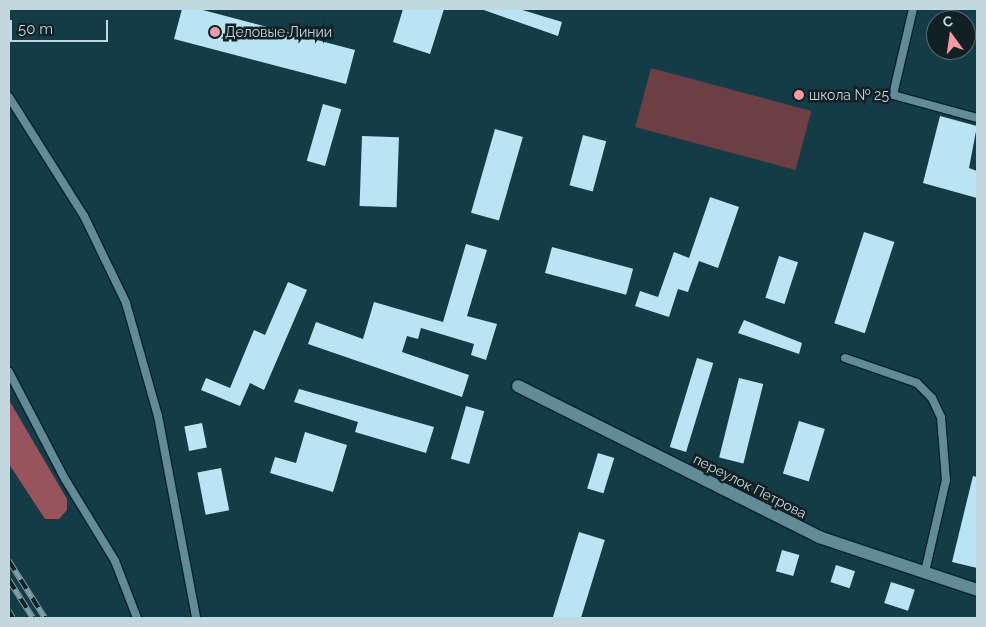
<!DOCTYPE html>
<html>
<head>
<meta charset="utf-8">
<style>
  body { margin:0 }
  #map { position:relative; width:986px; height:627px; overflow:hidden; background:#143c47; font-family:Raleway,sans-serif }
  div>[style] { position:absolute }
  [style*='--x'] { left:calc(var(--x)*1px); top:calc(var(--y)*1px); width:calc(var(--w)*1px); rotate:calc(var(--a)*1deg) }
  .green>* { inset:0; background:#6c3f45; transform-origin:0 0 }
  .forest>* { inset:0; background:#98535d }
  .building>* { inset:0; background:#bae4f3; transform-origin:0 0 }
  .roads { filter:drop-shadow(1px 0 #03212a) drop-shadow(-1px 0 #03212a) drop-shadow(0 1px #03212a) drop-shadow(0 -1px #03212a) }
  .lane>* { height:8px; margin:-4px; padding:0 4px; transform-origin:4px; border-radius:4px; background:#628a97 }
  .street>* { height:12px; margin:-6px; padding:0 6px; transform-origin:6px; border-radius:6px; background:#628a97 }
  .rail>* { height:5.5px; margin-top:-2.75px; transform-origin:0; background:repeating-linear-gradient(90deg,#102025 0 11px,#819da6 0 22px); box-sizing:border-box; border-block:1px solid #819da6 }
  .dots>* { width:14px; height:14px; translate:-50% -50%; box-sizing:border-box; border:2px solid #102025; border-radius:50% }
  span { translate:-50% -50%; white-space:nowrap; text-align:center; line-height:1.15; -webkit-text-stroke:5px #102025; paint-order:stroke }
  .poi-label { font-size:14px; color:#c2d7de }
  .left { translate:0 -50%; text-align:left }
  .street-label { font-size:14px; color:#c2d7de }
  .frame { position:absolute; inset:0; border:10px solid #c2d7de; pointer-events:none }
  .north { position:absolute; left:926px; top:10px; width:50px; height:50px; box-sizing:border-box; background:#102025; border:1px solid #57696f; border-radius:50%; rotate:346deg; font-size:14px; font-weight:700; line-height:20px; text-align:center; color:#c2d7de }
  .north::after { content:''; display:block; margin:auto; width:18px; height:22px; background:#f49aa6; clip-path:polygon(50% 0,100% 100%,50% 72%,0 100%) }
  .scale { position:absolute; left:10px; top:20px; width:98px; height:22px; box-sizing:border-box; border:2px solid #c2d7de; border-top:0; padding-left:6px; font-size:15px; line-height:18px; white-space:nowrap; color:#c2d7de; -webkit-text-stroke:4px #102025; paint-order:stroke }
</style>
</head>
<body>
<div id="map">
  <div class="green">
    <div style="left:651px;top:68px;width:166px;height:61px;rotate:15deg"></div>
  </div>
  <div class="forest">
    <div style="clip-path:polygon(9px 400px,67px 499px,67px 510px,59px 519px,45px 519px,9px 464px)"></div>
  </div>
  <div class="building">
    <div style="clip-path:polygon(182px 9px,199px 9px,355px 50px,346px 84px,174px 39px)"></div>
    <div style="clip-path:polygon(403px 9px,444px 9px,430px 54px,393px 42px)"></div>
    <div style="clip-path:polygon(481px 9px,519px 9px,562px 22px,558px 36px)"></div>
    <div style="left:323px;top:104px;width:19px;height:59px;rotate:16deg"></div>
    <div style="clip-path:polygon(940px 116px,977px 126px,969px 168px,977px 171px,977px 198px,923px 183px)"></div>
    <div style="left:495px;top:129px;width:29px;height:87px;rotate:16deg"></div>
    <div style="left:583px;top:135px;width:24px;height:52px;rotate:15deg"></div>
    <div style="left:362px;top:136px;width:37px;height:70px;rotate:2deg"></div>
    <div style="clip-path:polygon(710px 197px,739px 207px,718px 268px,699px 261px,688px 292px,678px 289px,669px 317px,635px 306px,640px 291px,658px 297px,674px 252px,689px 258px)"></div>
    <div style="left:864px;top:232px;width:32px;height:96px;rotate:18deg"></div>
    <div style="clip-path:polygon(466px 244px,487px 250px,467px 316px,497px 324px,486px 360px,471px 355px,474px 344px,421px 328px,418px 339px,407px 336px,402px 352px,469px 375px,462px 397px,308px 344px,316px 322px,363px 339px,374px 302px,443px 322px)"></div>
    <div style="left:552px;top:247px;width:84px;height:27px;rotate:15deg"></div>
    <div style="left:779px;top:256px;width:20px;height:44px;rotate:18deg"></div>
    <div style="clip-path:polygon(288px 282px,307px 290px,264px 390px,250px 383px,240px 406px,201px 390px,206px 378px,230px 388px,254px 330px,265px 335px)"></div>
    <div style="clip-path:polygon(744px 320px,802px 343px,799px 354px,738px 333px)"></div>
    <div style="left:697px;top:358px;width:17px;height:93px;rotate:17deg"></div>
    <div style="left:739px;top:378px;width:25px;height:82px;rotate:14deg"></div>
    <div style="clip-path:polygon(299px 389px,434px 427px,426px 453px,355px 432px,358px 422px,294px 402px)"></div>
    <div style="left:466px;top:406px;width:19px;height:55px;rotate:16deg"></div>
    <div style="left:799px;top:421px;width:27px;height:55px;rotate:17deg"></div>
    <div style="left:202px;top:423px;width:25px;height:18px;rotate:79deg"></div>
    <div style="clip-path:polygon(305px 432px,347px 445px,333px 492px,270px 473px,275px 457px,296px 463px)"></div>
    <div style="left:598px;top:453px;width:17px;height:37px;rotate:17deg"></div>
    <div style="left:221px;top:468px;width:43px;height:24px;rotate:79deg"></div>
    <div style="clip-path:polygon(973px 476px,977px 477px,977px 568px,952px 562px)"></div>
    <div style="left:579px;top:532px;width:27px;height:89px;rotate:17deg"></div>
    <div style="left:782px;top:550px;width:18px;height:22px;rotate:16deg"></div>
    <div style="left:836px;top:565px;width:20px;height:18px;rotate:18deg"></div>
    <div style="left:891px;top:582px;width:25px;height:22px;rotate:18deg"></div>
  </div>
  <div class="roads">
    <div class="lane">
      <div style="--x:913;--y:9;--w:88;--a:103.1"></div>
      <div style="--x:893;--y:95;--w:87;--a:15.3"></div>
      <div style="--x:9;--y:97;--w:141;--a:57.8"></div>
      <div style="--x:84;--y:216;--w:97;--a:64.2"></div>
      <div style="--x:126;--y:303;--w:117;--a:74.2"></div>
      <div style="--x:158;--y:416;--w:206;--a:79.3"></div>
      <div style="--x:845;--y:358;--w:76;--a:19.1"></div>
      <div style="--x:917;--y:383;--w:21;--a:45"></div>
      <div style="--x:932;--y:398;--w:21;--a:65"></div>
      <div style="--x:941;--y:417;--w:63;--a:85.5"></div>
      <div style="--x:946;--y:480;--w:94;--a:102.9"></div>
      <div style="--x:9;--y:372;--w:121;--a:62.4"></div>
      <div style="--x:65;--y:479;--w:96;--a:58.6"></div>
      <div style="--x:115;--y:561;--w:61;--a:68.9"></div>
    </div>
    <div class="street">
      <div style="--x:518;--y:386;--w:337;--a:26.6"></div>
      <div style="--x:819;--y:537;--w:167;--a:18.5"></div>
    </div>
  </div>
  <div class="rail">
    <div style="--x:9;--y:561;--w:67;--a:57.7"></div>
    <div style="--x:9;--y:580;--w:45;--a:57.7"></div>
    <div style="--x:9;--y:611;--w:8;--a:60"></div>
  </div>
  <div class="dots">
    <div style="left:215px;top:32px;background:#f49aa6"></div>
    <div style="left:799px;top:95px;background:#f49aa6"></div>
  </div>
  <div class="poi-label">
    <span class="left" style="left:225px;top:32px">Деловые Линии</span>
    <span class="left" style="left:809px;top:95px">школа № 25</span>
  </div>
  <div class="street-label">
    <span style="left:750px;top:486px;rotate:27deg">переулок Петрова</span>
  </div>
  <div class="frame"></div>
  <div class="north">С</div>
  <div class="scale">50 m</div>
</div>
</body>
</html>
